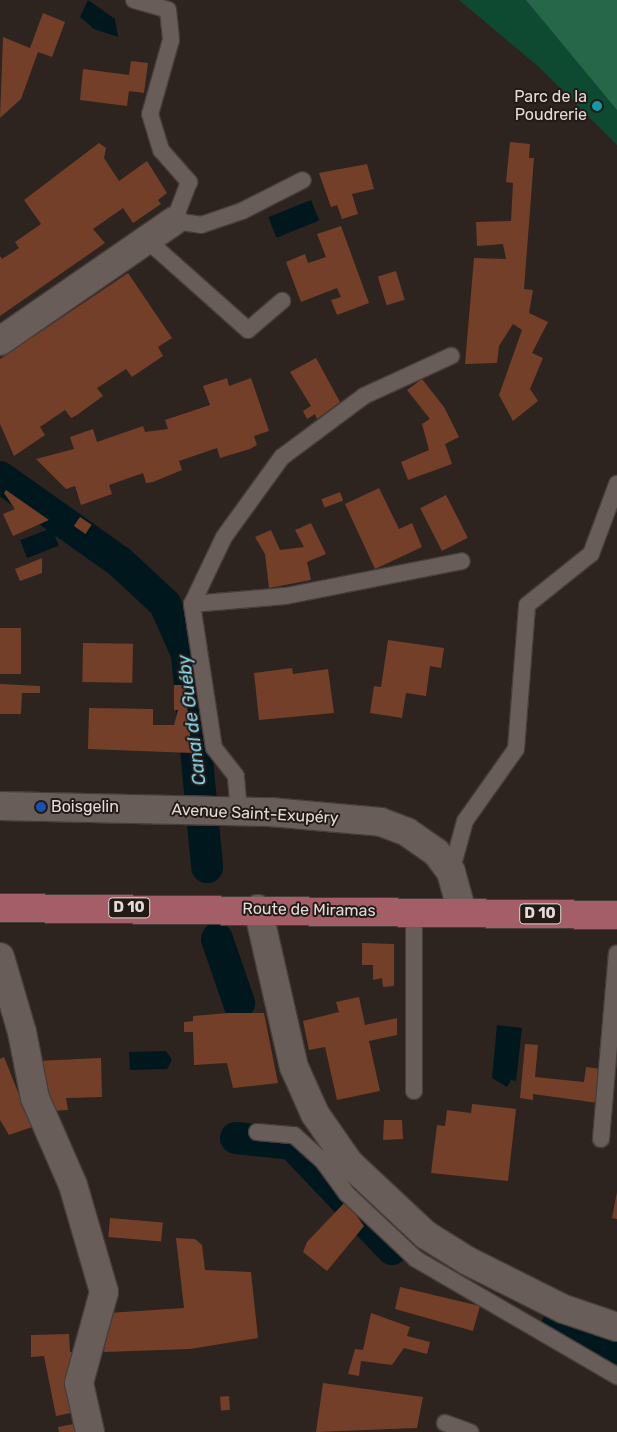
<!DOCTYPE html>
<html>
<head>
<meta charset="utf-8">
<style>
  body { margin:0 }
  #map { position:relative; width:617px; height:1432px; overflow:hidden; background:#2d231f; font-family:Rubik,sans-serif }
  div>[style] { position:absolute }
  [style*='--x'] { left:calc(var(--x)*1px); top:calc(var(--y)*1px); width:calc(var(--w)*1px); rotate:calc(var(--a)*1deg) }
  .green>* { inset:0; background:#0d4a31 }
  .forest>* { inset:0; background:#266749 }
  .water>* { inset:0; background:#01171e; transform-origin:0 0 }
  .canal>* { height:32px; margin:-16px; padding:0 16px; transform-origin:16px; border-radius:16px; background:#01171e }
  .building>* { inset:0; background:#743f28; transform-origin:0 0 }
  .roads { filter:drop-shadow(1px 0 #463e3b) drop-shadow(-1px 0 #463e3b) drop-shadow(0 1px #463e3b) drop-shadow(0 -1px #463e3b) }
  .service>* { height:16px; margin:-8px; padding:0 8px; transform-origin:8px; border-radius:8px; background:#685d59 }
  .minor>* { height:28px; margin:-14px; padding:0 14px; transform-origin:14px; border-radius:14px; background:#685d59 }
  .tertiary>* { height:28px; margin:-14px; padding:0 14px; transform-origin:14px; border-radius:14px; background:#685d59 }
  .primary>* { height:28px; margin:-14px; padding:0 14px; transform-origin:14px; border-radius:14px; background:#a45e68 }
  .dots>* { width:14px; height:14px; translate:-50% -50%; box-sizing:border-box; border:2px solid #231a16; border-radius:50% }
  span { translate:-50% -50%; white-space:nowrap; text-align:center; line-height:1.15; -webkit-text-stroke:4px #231a16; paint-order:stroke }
  .shield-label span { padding:1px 4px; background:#231a16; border:1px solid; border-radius:4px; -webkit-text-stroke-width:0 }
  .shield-label { font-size:15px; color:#e2dbd9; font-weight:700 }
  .poi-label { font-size:16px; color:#e2dbd9 }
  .right { translate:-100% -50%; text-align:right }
  .left { translate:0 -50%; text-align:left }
  .street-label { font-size:16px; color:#e2dbd9 }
  .water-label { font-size:18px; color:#88def6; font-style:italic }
</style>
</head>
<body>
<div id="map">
  <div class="green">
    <div style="clip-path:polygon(459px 0,617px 0,617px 145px,539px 67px)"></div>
  </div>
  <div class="forest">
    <div style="clip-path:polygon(526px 0,617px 0,617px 110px)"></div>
  </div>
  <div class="water">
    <div style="clip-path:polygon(88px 0,115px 19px,118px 37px,94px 29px,80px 17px)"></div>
    <div style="left:311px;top:200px;width:22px;height:46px;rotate:68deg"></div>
    <div style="left:52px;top:528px;width:19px;height:34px;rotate:69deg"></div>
    <div style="clip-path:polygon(497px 1025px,522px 1028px,516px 1081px,511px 1080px,507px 1087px,492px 1078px)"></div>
    <div style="clip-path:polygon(166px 1051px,172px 1060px,167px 1069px,130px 1070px,129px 1052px)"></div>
  </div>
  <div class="canal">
    <div style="--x:0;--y:477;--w:147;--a:35.3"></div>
    <div style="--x:120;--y:562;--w:62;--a:43"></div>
    <div style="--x:165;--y:604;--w:55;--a:66.3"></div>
    <div style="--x:187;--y:654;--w:214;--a:84.6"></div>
    <div style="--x:217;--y:939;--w:68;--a:71"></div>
    <div style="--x:236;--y:1138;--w:56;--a:6.1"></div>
    <div style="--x:292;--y:1144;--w:145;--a:46.4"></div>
    <div style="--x:557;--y:1326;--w:64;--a:20.1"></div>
  </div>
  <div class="building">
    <div style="clip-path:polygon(43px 13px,65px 22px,52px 57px,38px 52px,21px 99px,0 118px,3px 37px,30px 48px)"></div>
    <div style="clip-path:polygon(131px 61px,148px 63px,144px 93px,129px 91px,127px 106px,80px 100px,83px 69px,129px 75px)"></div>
    <div style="clip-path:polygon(510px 142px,530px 144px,529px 158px,534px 158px,524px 289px,533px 290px,529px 313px,548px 322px,532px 353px,543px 358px,530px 389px,538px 401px,513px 421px,499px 395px,522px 330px,513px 324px,499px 346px,497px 363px,465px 364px,474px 258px,506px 259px,503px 244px,477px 246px,476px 222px,511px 221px,513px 183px,506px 182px)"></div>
    <div style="clip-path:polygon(99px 143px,106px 148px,104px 158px,119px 181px,147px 161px,167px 193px,158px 200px,161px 204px,133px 223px,123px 208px,93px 229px,105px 243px,0 316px,0 256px,2px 259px,19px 248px,15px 242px,41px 224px,24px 200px)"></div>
    <div style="clip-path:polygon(367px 164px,374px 189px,352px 194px,358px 214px,342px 219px,337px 205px,331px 207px,319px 173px)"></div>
    <div style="clip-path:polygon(341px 226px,369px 303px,337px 315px,331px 300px,341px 297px,337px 288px,301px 302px,286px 262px,305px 254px,308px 263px,326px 257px,317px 234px)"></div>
    <div style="left:396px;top:271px;width:30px;height:19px;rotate:73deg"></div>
    <div style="clip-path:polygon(128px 273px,172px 338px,158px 347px,163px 356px,132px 377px,126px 369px,97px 388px,103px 396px,77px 415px,71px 418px,65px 410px,40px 427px,45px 435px,14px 456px,0 424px,0 359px)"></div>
    <div style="clip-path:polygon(316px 358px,340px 402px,317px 419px,315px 414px,307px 419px,303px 411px,311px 406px,290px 372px)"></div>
    <div style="clip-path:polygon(227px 378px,229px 386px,251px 378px,269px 431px,254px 436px,257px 445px,250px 449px,220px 458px,217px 448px,179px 461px,182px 470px,153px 482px,146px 483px,143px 473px,109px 485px,112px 494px,81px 505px,75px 486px,66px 489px,36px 459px,74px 449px,70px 437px,93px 429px,97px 442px,143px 426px,145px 432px,168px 429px,165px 420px,210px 405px,203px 386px)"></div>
    <div style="clip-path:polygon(422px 379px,444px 407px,459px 437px,445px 444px,452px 464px,408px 480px,401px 462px,429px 450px,422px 424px,430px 419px,407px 390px)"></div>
    <div style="clip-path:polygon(379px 488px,399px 529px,412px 523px,422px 547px,375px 569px,345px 504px)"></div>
    <div style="clip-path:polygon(6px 490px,36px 511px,49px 520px,13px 536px,3px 514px,15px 509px,4px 493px)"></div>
    <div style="left:340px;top:492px;width:9px;height:20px;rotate:69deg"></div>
    <div style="left:446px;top:495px;width:48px;height:29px;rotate:63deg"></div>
    <div style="left:80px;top:517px;width:14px;height:11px;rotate:34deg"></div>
    <div style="clip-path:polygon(311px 523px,326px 554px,307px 562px,311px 580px,269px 588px,265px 554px,255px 537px,271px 530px,280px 550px,304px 547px,295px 530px)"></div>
    <div style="clip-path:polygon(42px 558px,42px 573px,20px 581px,15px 569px)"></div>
    <div style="left:0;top:628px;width:21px;height:46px"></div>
    <div style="clip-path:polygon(388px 640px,444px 648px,441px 668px,430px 666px,426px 696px,406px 693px,402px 718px,370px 713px,374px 686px,381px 687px)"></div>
    <div style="left:83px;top:643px;width:50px;height:39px;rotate:1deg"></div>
    <div style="clip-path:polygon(292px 668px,293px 674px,328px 669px,334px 713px,259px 720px,254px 673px)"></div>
    <div style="clip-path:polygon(0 684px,40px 686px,40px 693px,22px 693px,21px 714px,0 714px)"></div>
    <div style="clip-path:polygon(174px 685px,185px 685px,192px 753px,88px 749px,89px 708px,153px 709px,153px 725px,174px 725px,178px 710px,174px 710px)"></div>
    <div style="clip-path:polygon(362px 943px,394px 944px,394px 986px,383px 987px,382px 978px,373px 980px,373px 965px,362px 965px)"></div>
    <div style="clip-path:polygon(359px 997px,365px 1025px,397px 1018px,397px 1035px,369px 1041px,380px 1091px,337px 1100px,325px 1047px,309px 1050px,303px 1021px,339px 1012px,336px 1002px)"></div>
    <div style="clip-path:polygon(228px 1013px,264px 1013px,278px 1083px,233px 1088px,227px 1063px,194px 1065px,193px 1032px,184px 1032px,184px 1022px,193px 1021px,193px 1016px)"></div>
    <div style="clip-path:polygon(525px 1044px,538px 1045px,535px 1077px,584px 1082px,586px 1067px,602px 1069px,598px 1103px,533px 1094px,533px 1100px,520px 1098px)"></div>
    <div style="clip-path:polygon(4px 1057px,32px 1127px,9px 1135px,0 1120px,0 1059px)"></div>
    <div style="clip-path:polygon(101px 1058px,102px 1097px,66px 1098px,68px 1110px,52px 1111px,35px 1061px)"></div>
    <div style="clip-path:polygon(472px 1104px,516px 1109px,508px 1181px,431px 1173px,437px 1125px,445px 1126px,447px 1110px,471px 1113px)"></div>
    <div style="clip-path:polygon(384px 1120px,402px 1120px,403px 1139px,383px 1140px)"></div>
    <div style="clip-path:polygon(617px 1192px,617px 1219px,612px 1218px)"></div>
    <div style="clip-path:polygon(346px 1201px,364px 1226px,327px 1271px,303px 1252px,307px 1242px)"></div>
    <div style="left:110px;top:1218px;width:53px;height:19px;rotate:5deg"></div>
    <div style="clip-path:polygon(176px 1238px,195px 1239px,202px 1245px,205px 1270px,251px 1272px,258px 1338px,190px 1349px,104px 1352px,108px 1313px,184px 1308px)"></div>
    <div style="clip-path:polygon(400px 1287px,480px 1306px,473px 1331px,395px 1309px)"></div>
    <div style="clip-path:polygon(371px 1313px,410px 1327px,407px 1336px,430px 1342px,427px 1354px,404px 1348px,392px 1365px,361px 1361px,359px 1376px,348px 1374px,355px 1349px,363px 1350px)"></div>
    <div style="clip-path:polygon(69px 1334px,70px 1352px,74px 1352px,76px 1412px,56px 1416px,44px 1356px,31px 1357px,31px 1335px)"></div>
    <div style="clip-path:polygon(323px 1383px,423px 1397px,417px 1428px,316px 1432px)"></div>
    <div style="left:229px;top:1396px;width:14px;height:9px;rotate:86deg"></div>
    <div style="clip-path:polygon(79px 1423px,81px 1432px,59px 1432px,58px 1427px)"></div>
  </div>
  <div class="roads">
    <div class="service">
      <div style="--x:134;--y:0;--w:35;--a:16"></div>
      <div style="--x:168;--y:10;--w:30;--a:84"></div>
      <div style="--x:171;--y:40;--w:77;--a:105.8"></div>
      <div style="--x:150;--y:114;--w:38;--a:73"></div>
      <div style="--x:161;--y:150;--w:43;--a:48.8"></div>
      <div style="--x:189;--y:182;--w:42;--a:111"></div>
      <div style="--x:174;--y:221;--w:27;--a:8"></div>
      <div style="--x:201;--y:225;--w:43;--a:-18.9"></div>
      <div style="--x:242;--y:211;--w:68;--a:-26.9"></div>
      <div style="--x:147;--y:240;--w:135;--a:41.7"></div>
      <div style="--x:248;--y:330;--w:45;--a:-40.5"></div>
      <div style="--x:192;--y:604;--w:94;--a:-4.9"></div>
      <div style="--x:286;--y:596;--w:179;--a:-11.2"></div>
      <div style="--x:239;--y:812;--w:36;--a:-95"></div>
      <div style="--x:236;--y:776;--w:36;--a:-128"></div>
      <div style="--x:214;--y:748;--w:146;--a:-98.7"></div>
      <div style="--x:192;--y:604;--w:74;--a:-64.5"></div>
      <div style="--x:224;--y:537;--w:99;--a:-54.1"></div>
      <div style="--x:282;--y:457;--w:102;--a:-36.6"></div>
      <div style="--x:364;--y:396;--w:96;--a:-24.7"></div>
      <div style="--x:451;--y:872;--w:53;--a:-74.6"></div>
      <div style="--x:465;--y:821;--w:88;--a:-54.7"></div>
      <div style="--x:516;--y:749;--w:144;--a:-85.6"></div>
      <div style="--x:527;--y:605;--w:82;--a:-38.6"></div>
      <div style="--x:591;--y:554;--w:75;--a:-69.6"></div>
      <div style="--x:414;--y:1091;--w:180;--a:-90"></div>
      <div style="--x:257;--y:1132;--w:37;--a:5"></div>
      <div style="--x:294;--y:1135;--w:39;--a:42"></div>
      <div style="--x:323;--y:1161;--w:39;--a:54"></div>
      <div style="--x:346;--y:1193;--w:96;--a:43.3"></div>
      <div style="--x:416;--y:1259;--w:233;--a:30.2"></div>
      <div style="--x:601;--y:1139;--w:186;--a:-85.1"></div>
      <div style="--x:445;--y:1423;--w:27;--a:20"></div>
    </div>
    <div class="minor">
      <div style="--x:0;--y:341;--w:211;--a:-34.6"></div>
      <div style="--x:258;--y:909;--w:162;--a:77.2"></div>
      <div style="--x:294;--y:1067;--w:51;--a:65.9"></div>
      <div style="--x:315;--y:1114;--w:60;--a:55.2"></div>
      <div style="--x:349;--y:1163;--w:105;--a:43.1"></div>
      <div style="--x:426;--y:1235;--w:49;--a:31.8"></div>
      <div style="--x:468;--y:1261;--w:107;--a:26.6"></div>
      <div style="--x:564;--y:1309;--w:56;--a:18.8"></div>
      <div style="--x:0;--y:957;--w:78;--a:73.7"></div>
      <div style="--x:22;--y:1032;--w:67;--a:78.9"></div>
      <div style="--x:35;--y:1098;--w:95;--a:66.4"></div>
      <div style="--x:73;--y:1185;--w:111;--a:73.8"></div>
      <div style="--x:104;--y:1292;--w:94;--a:105.4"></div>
      <div style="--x:79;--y:1383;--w:50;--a:77.3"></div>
    </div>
    <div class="tertiary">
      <div style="--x:0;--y:806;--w:270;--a:1.3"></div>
      <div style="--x:270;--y:812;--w:111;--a:5.1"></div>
      <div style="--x:381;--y:822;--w:28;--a:21"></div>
      <div style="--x:407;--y:832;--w:35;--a:35"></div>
      <div style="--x:436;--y:852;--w:25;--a:53"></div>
      <div style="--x:451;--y:872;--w:41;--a:74.6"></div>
    </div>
    <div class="primary">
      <div style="--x:0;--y:908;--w:617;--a:0.65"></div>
    </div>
  </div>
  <div class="dots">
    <div style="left:597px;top:106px;background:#0f9aa8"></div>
    <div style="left:41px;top:807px;background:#1a4fb4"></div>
  </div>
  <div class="shield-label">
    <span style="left:129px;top:908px">D 10</span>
    <span style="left:540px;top:914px">D 10</span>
  </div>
  <div class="poi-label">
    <span class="right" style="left:587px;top:106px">Parc de la<br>Poudrerie</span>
    <span class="left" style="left:51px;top:807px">Boisgelin</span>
  </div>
  <div class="street-label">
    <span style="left:255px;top:814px;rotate:3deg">Avenue Saint-Exupéry</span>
    <span style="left:309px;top:910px;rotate:1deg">Route de Miramas</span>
  </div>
  <div class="water-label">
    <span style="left:192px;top:720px;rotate:-97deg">Canal de Guéby</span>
  </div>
</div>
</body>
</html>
